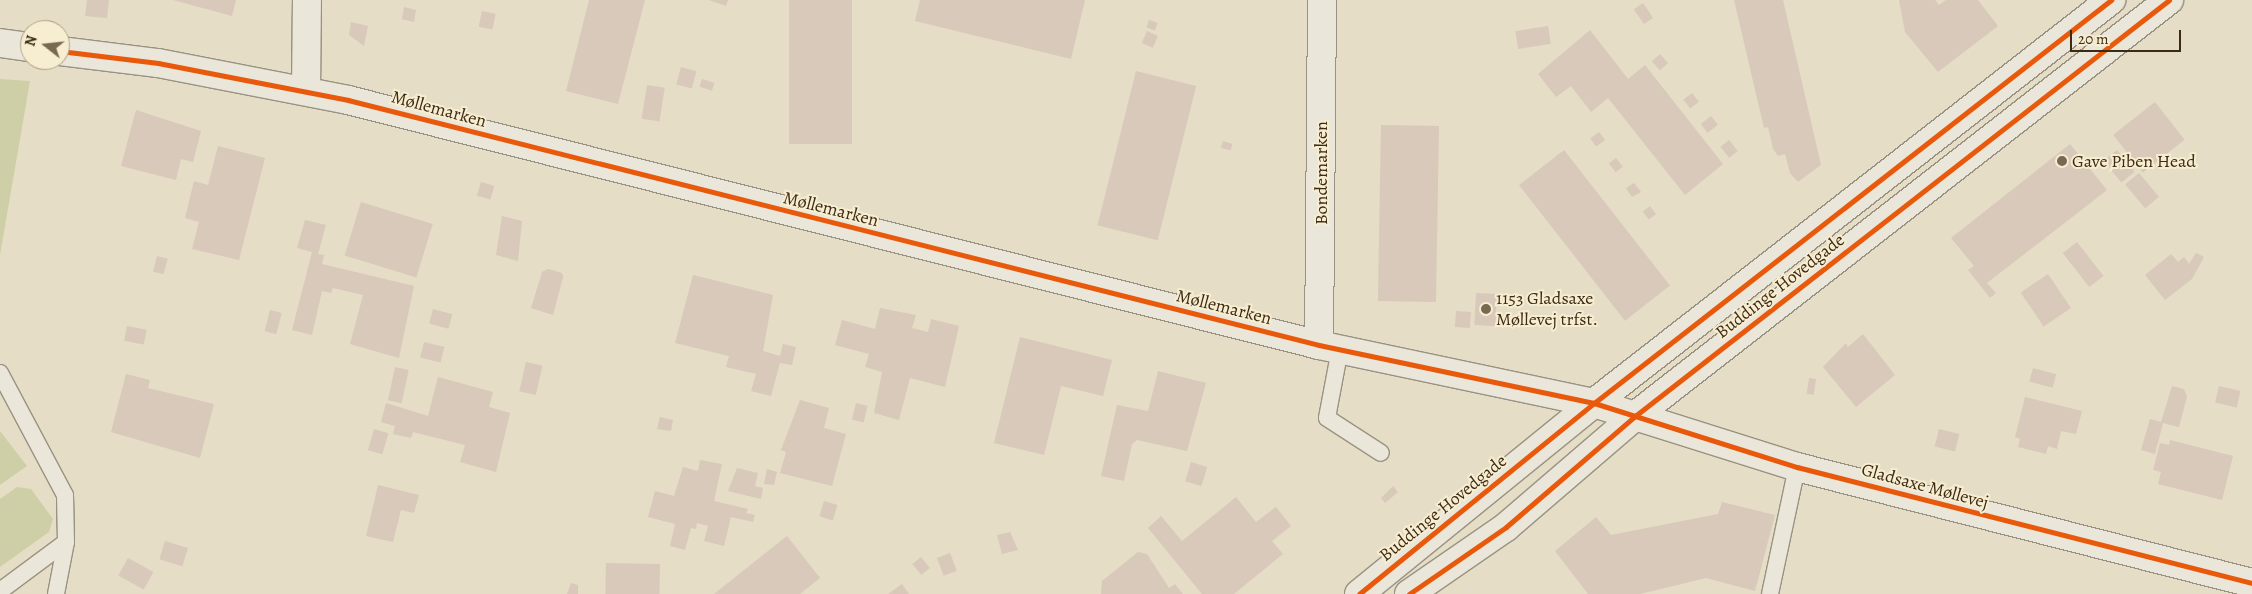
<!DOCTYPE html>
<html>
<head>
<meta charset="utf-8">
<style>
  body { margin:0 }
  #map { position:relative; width:2252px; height:594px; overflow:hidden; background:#e5ddc5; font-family:Alegreya,serif }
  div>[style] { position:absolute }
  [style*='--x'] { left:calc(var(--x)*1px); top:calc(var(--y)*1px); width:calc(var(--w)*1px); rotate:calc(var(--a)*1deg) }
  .green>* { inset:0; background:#cecfa7 }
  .building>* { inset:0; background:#d8c9ba; transform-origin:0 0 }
  .roads { filter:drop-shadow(1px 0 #999282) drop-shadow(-1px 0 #999282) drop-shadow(0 1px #999282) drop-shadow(0 -1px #999282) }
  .service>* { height:16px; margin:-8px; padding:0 8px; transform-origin:8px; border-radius:8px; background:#eae6d9 }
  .minor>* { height:28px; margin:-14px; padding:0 14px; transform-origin:14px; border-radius:14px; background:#eae6d9 }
  .tertiary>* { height:28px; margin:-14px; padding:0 14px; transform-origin:14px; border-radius:14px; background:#eae6d9 }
  .cycleway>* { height:5px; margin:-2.5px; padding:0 2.5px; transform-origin:2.5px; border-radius:2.5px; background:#e8590c }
  .dots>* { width:14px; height:14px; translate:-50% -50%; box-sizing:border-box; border:2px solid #f7edd1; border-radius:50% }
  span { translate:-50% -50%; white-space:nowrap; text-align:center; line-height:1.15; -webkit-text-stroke:4px #f7edd1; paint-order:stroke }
  .street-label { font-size:18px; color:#3d2a14 }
  .poi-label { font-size:18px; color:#3d2a14 }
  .left { translate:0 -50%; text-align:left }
  .north { position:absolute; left:20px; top:20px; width:50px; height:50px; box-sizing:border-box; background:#f7edd1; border:1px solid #ad9f85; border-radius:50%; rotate:286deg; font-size:14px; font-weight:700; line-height:20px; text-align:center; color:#3d2a14 }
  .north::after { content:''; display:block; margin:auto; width:18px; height:22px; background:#786952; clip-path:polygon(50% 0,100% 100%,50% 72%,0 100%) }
  .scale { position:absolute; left:2070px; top:30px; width:111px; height:22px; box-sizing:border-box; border:2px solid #3d2a14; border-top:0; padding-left:6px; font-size:15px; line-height:18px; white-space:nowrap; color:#3d2a14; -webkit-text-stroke:4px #f7edd1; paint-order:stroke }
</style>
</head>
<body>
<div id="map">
  <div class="green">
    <div style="clip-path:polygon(0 79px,30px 81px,0 255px)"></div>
    <div style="clip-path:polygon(0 431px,27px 466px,0 485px)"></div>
    <div style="clip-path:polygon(17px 487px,31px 489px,53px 519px,49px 532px,0 567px,0 499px)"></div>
  </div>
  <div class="building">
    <div style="clip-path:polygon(87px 0,109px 0,107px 18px,85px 16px)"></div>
    <div style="clip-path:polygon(173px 0,236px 0,232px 16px)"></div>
    <div style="clip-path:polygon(589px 0,645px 0,618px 104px,566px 91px)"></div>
    <div style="clip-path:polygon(709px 0,728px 0,726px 6px)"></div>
    <div style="left:789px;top:0;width:63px;height:144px"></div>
    <div style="clip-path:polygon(920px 0,1085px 0,1071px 59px,915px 21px)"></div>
    <div style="clip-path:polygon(1734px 0,1783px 0,1821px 165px,1798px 182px,1790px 173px,1785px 154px,1778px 156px,1773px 149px,1768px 127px,1764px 128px)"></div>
    <div style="clip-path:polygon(1899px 0,1935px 0,1939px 5px,1946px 0,1978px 0,1998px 26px,1938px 72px,1905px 32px)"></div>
    <div style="left:1643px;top:3px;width:18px;height:11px;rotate:56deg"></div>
    <div style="clip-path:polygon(404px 7px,416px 10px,414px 22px,402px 19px)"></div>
    <div style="left:482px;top:11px;width:14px;height:16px;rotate:12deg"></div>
    <div style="left:1149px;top:20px;width:9px;height:8px;rotate:18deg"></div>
    <div style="clip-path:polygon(351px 22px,368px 26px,364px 46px,349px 35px)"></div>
    <div style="left:1548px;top:26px;width:18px;height:33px;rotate:81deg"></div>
    <div style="clip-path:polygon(1590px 30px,1628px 79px,1645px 65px,1723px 164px,1685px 195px,1608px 98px,1591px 112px,1571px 86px,1556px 97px,1538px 74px)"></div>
    <div style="left:1147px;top:31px;width:12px;height:13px;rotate:24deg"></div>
    <div style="left:1660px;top:54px;width:12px;height:11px;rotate:48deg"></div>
    <div style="left:681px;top:67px;width:16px;height:18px;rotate:15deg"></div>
    <div style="left:1136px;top:71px;width:62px;height:159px;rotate:14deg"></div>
    <div style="left:702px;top:79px;width:13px;height:8px;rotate:18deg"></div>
    <div style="left:647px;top:85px;width:18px;height:34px;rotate:9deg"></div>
    <div style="left:1692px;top:93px;width:11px;height:11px;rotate:52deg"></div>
    <div style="left:2155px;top:102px;width:48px;height:53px;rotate:52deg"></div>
    <div style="clip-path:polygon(136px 110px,201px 131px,193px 162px,181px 159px,176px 180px,121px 166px)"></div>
    <div style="left:1711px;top:116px;width:11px;height:13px;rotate:52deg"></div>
    <div style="left:1381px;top:125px;width:58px;height:176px;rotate:1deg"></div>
    <div style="left:1599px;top:132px;width:10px;height:11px;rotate:53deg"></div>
    <div style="left:1729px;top:140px;width:14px;height:11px;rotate:51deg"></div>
    <div style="left:1223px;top:141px;width:10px;height:7px;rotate:17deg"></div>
    <div style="clip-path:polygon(2070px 144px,2107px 190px,1987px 283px,1996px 293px,1990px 298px,1968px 270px,1974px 266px,1951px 238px)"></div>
    <div style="clip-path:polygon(218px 146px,265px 158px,239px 260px,192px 249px,199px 222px,185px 218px,194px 181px,208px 185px)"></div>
    <div style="left:1564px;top:150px;width:172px;height:57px;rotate:52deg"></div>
    <div style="left:2117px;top:150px;width:28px;height:17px;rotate:51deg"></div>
    <div style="left:1616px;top:158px;width:11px;height:9px;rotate:52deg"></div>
    <div style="left:2139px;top:173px;width:31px;height:18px;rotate:50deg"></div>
    <div style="left:481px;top:182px;width:14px;height:14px;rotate:17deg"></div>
    <div style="clip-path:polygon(1634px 183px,1641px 192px,1632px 197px,1626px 188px)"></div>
    <div style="left:361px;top:202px;width:75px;height:56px;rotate:17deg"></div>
    <div style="left:1650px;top:206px;width:10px;height:9px;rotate:53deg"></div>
    <div style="clip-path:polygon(502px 216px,522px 221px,518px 261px,496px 255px)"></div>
    <div style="clip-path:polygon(305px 220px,326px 225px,318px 254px,324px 255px,322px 264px,414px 286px,399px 358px,350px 344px,363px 295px,333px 288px,331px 293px,322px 291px,312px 335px,292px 330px,312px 252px,297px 248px)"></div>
    <div style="left:2077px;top:242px;width:43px;height:18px;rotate:52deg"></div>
    <div style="clip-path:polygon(2196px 253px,2204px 257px,2192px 279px,2165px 300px,2145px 275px,2171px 254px,2178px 262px,2184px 257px,2189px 264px)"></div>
    <div style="left:157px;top:256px;width:11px;height:16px;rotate:15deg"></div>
    <div style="clip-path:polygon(548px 269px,562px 273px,563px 277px,553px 315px,531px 308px,542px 272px)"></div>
    <div style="left:2048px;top:274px;width:41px;height:33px;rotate:56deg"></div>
    <div style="clip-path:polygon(693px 275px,773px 295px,763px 351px,780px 356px,783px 344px,796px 347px,792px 365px,780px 363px,771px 396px,751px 391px,756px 374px,726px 367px,729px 356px,675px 343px)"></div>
    <div style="left:1476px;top:293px;width:21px;height:32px;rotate:3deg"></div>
    <div style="clip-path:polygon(880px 308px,916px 315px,912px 328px,928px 332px,931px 319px,959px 326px,945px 387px,910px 378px,899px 420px,874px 413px,882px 372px,865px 367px,869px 354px,835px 345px,842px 320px,875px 329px)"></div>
    <div style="left:433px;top:309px;width:20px;height:15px;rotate:15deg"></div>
    <div style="left:270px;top:310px;width:12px;height:22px;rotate:14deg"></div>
    <div style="left:1456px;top:311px;width:15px;height:16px;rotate:4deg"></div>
    <div style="left:127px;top:326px;width:20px;height:15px;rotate:11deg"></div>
    <div style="clip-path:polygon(1863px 334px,1895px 375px,1856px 407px,1823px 367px,1846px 343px,1848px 347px)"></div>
    <div style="clip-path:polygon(1020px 337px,1112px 360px,1103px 396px,1061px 386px,1044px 455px,994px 443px)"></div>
    <div style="left:424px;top:342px;width:21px;height:16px;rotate:14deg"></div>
    <div style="left:526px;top:362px;width:17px;height:30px;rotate:13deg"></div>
    <div style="left:395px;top:367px;width:14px;height:34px;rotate:12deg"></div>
    <div style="left:2033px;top:368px;width:24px;height:14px;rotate:15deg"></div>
    <div style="clip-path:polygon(1158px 371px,1206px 383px,1187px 451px,1137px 440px,1132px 444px,1124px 481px,1101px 476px,1117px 405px,1148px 411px)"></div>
    <div style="clip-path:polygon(126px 374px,150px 380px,148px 388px,214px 404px,200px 458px,111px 432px)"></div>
    <div style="clip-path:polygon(438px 377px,493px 392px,489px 407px,510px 413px,496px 472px,460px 462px,465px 445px,413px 432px,411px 438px,393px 434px,395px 426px,381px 422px,386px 403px,428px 416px)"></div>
    <div style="left:1809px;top:378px;width:7px;height:16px;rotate:8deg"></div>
    <div style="clip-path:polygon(2172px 386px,2184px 389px,2187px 397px,2179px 427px,2163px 423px,2155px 454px,2141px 450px,2150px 419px,2161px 422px)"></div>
    <div style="left:2219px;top:386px;width:22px;height:17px;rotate:13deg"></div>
    <div style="clip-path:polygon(2025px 397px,2082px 411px,2076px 434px,2061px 431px,2057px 449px,2048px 446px,2046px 454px,2018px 447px,2020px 439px,2015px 437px)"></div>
    <div style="clip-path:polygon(800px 400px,829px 408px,824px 428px,846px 434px,832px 486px,780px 473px,786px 452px,781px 450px)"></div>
    <div style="left:856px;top:403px;width:12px;height:17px;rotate:14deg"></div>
    <div style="clip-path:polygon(660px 417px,673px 420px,671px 431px,657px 429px)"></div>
    <div style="left:374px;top:429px;width:15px;height:22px;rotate:16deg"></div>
    <div style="left:1939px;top:429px;width:21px;height:18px;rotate:14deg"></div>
    <div style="clip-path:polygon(2170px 440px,2233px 456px,2222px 500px,2158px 484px,2161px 472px,2153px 470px,2160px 443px,2169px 445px)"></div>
    <div style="clip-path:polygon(700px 460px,722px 464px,714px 501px,748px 509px,746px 513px,755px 515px,753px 522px,731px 517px,724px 546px,704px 541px,708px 526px,697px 523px,696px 529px,691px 528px,685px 550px,670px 546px,675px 524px,648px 517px,655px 491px,674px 496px,683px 467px,698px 471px)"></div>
    <div style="left:1191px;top:462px;width:17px;height:20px;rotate:17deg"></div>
    <div style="clip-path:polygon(737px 468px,758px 473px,755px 486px,763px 488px,761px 499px,728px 491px)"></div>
    <div style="clip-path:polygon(767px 469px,777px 472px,774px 485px,764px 484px)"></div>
    <div style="clip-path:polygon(378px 485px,419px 495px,414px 513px,401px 510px,393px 542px,366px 536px)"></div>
    <div style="clip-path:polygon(1393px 486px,1398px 492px,1385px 503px,1381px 498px)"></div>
    <div style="clip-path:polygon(1236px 497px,1256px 522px,1276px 507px,1291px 526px,1272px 541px,1283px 554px,1234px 594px,1202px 594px,1148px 528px,1161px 516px,1182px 541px)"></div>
    <div style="left:824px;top:501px;width:14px;height:16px;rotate:17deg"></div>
    <div style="clip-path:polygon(1722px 502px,1775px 515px,1755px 591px,1706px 578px,1640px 594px,1588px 594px,1555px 551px,1596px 517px,1611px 535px,1718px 514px)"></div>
    <div style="clip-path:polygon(1010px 532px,1018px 550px,1002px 554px,997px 535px)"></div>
    <div style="clip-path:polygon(787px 536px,820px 578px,800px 594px,714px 594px)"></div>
    <div style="left:165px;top:541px;width:24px;height:19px;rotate:17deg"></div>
    <div style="clip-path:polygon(1138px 552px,1147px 554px,1169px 588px,1175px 584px,1183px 594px,1101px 594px,1102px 581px)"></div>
    <div style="left:950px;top:553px;width:19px;height:14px;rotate:69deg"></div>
    <div style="left:921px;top:557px;width:14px;height:11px;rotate:51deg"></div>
    <div style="left:128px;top:558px;width:29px;height:20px;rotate:29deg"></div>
    <div style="left:606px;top:563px;width:54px;height:31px;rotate:1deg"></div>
    <div style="clip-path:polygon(571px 583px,578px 585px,578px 594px,567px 594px)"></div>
    <div style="clip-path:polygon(902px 584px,909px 594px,888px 594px)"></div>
  </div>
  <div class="roads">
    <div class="service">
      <div style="--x:1340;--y:349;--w:70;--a:100.7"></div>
      <div style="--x:1327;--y:418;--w:64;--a:32.9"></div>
      <div style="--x:0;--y:373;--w:138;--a:62"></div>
      <div style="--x:65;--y:495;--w:47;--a:88.8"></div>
      <div style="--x:66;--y:542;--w:53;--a:100.9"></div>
      <div style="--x:0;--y:591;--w:82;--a:-36.6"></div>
      <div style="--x:1770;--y:594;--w:130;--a:-78"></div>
    </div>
    <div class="minor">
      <div style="--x:306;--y:91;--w:91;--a:-89.4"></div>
      <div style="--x:1319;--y:345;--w:345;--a:-89.5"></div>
    </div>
    <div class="tertiary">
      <div style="--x:0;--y:43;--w:30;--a:8"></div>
      <div style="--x:60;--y:51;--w:99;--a:7"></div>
      <div style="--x:158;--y:63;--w:194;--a:11"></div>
      <div style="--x:348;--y:100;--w:1001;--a:14.16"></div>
      <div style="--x:1319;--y:345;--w:281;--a:11.9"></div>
      <div style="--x:1594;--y:403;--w:213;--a:17.5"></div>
      <div style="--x:1797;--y:467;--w:470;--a:14.3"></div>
      <div style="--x:1359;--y:594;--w:303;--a:-39.1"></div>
      <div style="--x:1594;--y:403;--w:656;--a:-37.94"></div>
      <div style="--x:1409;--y:594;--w:118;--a:-34.6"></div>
      <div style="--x:1506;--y:527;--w:170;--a:-40.7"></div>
      <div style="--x:1635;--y:416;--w:677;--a:-37.92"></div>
    </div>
  </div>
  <div class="cycleway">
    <div style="--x:60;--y:51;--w:99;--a:7"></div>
    <div style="--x:158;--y:63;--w:194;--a:11"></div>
    <div style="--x:348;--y:100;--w:1001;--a:14.16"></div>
    <div style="--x:1319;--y:345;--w:281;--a:11.9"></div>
    <div style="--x:1594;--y:403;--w:213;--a:17.5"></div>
    <div style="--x:1797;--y:467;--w:470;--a:14.3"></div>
    <div style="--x:1359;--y:594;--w:303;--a:-39.1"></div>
    <div style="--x:1594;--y:403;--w:656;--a:-37.94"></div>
    <div style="--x:1409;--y:594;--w:118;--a:-34.6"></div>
    <div style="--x:1506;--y:527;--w:170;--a:-40.7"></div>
    <div style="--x:1635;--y:416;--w:677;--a:-37.92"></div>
  </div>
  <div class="dots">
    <div style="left:2062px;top:161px;background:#786952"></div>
    <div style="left:1486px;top:309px;background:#786952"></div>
  </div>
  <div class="street-label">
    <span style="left:439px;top:109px;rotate:15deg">Møllemarken</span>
    <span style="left:1321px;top:173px;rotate:-90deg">Bondemarken</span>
    <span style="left:831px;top:209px;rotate:14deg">Møllemarken</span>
    <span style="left:1780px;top:286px;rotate:-38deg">Buddinge Hovedgade</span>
    <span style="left:1224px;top:307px;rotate:14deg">Møllemarken</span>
    <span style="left:1925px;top:486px;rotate:15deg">Gladsaxe Møllevej</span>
    <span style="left:1443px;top:508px;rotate:-39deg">Buddinge Hovedgade</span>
  </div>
  <div class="poi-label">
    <span class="left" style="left:2072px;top:161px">Gave Piben Head</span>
    <span class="left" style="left:1496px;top:309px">1153 Gladsaxe<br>Møllevej trfst.</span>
  </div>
  <div class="north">N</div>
  <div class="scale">20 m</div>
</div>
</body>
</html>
